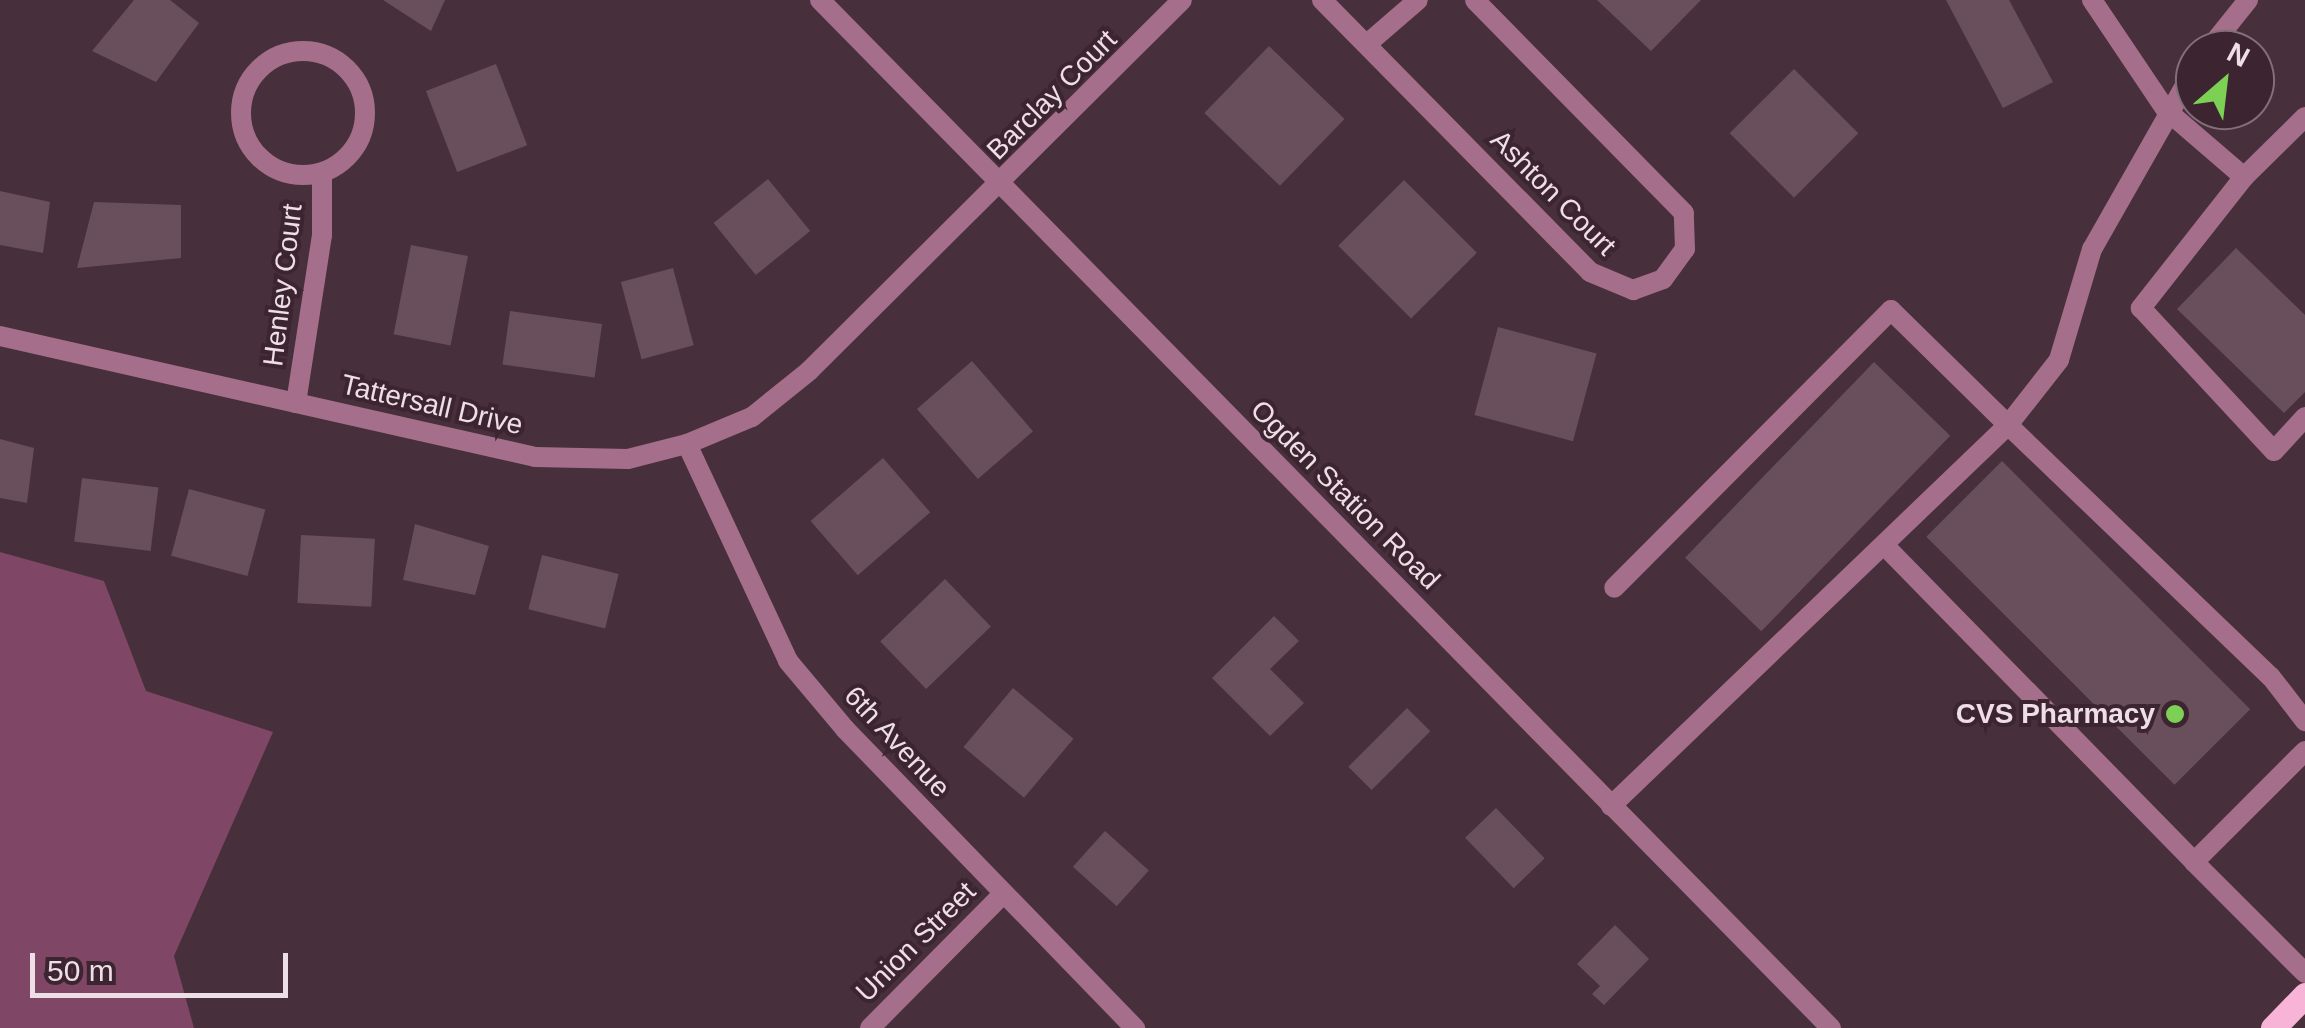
<!DOCTYPE html>
<html>
<head>
<meta charset="utf-8">
<style>
  body { margin:0 }
  #map { position:relative; width:2305px; height:1028px; overflow:hidden; background:#472f3b; font-family:Helvetica,sans-serif }
  div>[style] { position:absolute }
  [style*='--x'] { left:calc(var(--x)*1px); top:calc(var(--y)*1px); width:calc(var(--w)*1px); rotate:calc(var(--a)*1deg) }
  .green>* { inset:0; background:#7f4665 }
  .building>* { inset:0; background:#694f5c; transform-origin:0 0 }
  .service>* { height:20px; margin:-10px; padding:0 10px; transform-origin:10px; border-radius:10px; background:#a56e8b }
  .minor>* { height:20px; margin:-10px; padding:0 10px; transform-origin:10px; border-radius:10px; background:#a56e8b }
  .minor>.ring { margin:-10px; padding:0; box-sizing:content-box; background:none; border:20px solid #a56e8b; border-radius:50% }
  .tertiary>* { height:20px; margin:-10px; padding:0 10px; transform-origin:10px; border-radius:10px; background:#a56e8b }
  .primary>* { height:25px; margin:-12.5px; padding:0 12.5px; transform-origin:12.5px; border-radius:12.5px; background:#f8b4d7 }
  .dots>* { width:28px; height:28px; translate:-50% -50%; box-sizing:border-box; border:5px solid #3c2531; border-radius:50% }
  span { translate:-50% -50%; white-space:nowrap; text-align:center; line-height:1.15; -webkit-text-stroke:8px #3c2531; paint-order:stroke }
  .street-label { font-size:28px; color:#eedee6 }
  .poi-label { font-size:28px; color:#eedee6; font-weight:700 }
  .right { translate:-100% -50%; text-align:right }
  .north { position:absolute; left:2175px; top:30px; width:100px; height:100px; box-sizing:border-box; background:#3c2531; border:2px solid #836f79; border-radius:50%; rotate:28deg; font-size:28px; font-weight:700; line-height:40px; text-align:center; color:#eedee6 }
  .north::after { content:''; display:block; margin:auto; width:35px; height:45px; background:#7cd155; clip-path:polygon(50% 0,100% 100%,50% 72%,0 100%) }
  .scale { position:absolute; left:30px; top:953px; width:258px; height:45px; box-sizing:border-box; border:5px solid #eedee6; border-top:0; padding-left:12px; font-size:30px; line-height:35px; white-space:nowrap; color:#eedee6; -webkit-text-stroke:8px #3c2531; paint-order:stroke }
</style>
</head>
<body>
<div id="map">
  <div class="green">
    <div style="clip-path:polygon(0 552px,104px 581px,146px 691px,273px 732px,174px 956px,194px 1028px,0 1028px)"></div>
  </div>
  <div class="building">
    <div style="clip-path:polygon(134px 0,170px 0,199px 23px,156px 82px,92px 51px)"></div>
    <div style="clip-path:polygon(383px 0,445px 0,431px 31px)"></div>
    <div style="clip-path:polygon(1597px 0,1701px 0,1651px 51px)"></div>
    <div style="clip-path:polygon(1946px 0,2009px 0,2053px 82px,2003px 108px)"></div>
    <div style="left:1269px;top:46px;width:105px;height:93px;rotate:44deg"></div>
    <div style="left:496px;top:64px;width:87px;height:75px;rotate:69deg"></div>
    <div style="left:1794px;top:69px;width:91px;height:91px;rotate:45deg"></div>
    <div style="left:768px;top:179px;width:67px;height:70px;rotate:51deg"></div>
    <div style="left:1404px;top:180px;width:103px;height:93px;rotate:45deg"></div>
    <div style="clip-path:polygon(0 191px,50px 202px,43px 253px,0 245px)"></div>
    <div style="clip-path:polygon(94px 202px,181px 205px,181px 258px,77px 268px)"></div>
    <div style="left:411px;top:245px;width:58px;height:91px;rotate:11deg"></div>
    <div style="clip-path:polygon(2236px 248px,2305px 315px,2305px 392px,2284px 413px,2177px 309px)"></div>
    <div style="left:673px;top:268px;width:80px;height:54px;rotate:75deg"></div>
    <div style="left:510px;top:311px;width:93px;height:54px;rotate:8deg"></div>
    <div style="left:1498px;top:327px;width:102px;height:91px;rotate:15deg"></div>
    <div style="left:972px;top:361px;width:93px;height:73px;rotate:49deg"></div>
    <div style="left:1874px;top:362px;width:106px;height:272px;rotate:44deg"></div>
    <div style="clip-path:polygon(0 439px,34px 448px,27px 503px,0 498px)"></div>
    <div style="left:883px;top:458px;width:72px;height:96px;rotate:49deg"></div>
    <div style="left:2002px;top:461px;width:351px;height:107px;rotate:45deg"></div>
    <div style="left:82px;top:478px;width:77px;height:64px;rotate:7deg"></div>
    <div style="left:189px;top:489px;width:79px;height:69px;rotate:15deg"></div>
    <div style="clip-path:polygon(415px 524px,489px 546px,475px 595px,403px 580px)"></div>
    <div style="left:301px;top:535px;width:74px;height:68px;rotate:3deg"></div>
    <div style="left:542px;top:555px;width:79px;height:56px;rotate:14deg"></div>
    <div style="left:945px;top:579px;width:66px;height:90px;rotate:46deg"></div>
    <div style="clip-path:polygon(1274px 616px,1299px 641px,1270px 669px,1304px 703px,1270px 736px,1212px 678px)"></div>
    <div style="left:1013px;top:688px;width:79px;height:77px;rotate:40deg"></div>
    <div style="left:1407px;top:708px;width:33px;height:83px;rotate:45deg"></div>
    <div style="left:1496px;top:808px;width:70px;height:43px;rotate:46deg"></div>
    <div style="left:1105px;top:831px;width:59px;height:48px;rotate:42deg"></div>
    <div style="clip-path:polygon(1615px 925px,1649px 959px,1604px 1005px,1592px 994px,1600px 986px,1577px 964px)"></div>
  </div>
  <div class="service">
    <div style="--x:2208;--y:50;--w:64;--a:-51.3"></div>
    <div style="--x:2195;--y:68;--w:208;--a:119.6"></div>
    <div style="--x:2092;--y:249;--w:116;--a:106.6"></div>
    <div style="--x:2059;--y:360;--w:83;--a:128.1"></div>
    <div style="--x:2008;--y:425;--w:364;--a:43.8"></div>
    <div style="--x:2271;--y:677;--w:56;--a:52.3"></div>
    <div style="--x:2166;--y:110;--w:103;--a:40.7"></div>
    <div style="--x:2305;--y:117;--w:86;--a:135.5"></div>
    <div style="--x:2244;--y:177;--w:167;--a:128.2"></div>
    <div style="--x:2141;--y:308;--w:195;--a:47.1"></div>
    <div style="--x:2274;--y:451;--w:46;--a:-47.6"></div>
    <div style="--x:1884;--y:545;--w:443;--a:45.6"></div>
    <div style="--x:2305;--y:751;--w:157;--a:135"></div>
    <div style="--x:2194;--y:862;--w:157;--a:45"></div>
    <div style="--x:1611;--y:806;--w:550;--a:-43.82"></div>
    <div style="--x:2008;--y:425;--w:164;--a:-135.5"></div>
    <div style="--x:1891;--y:310;--w:392;--a:134.9"></div>
  </div>
  <div class="minor">
    <div style="--x:1322;--y:0;--w:382;--a:45.4"></div>
    <div style="--x:1590;--y:272;--w:47;--a:22.7"></div>
    <div style="--x:1633;--y:290;--w:32;--a:-20"></div>
    <div style="--x:1663;--y:279;--w:37;--a:-54"></div>
    <div style="--x:1685;--y:249;--w:36;--a:-92"></div>
    <div style="--x:1684;--y:213;--w:298;--a:-134.5"></div>
    <div style="--x:2092;--y:0;--w:133;--a:56.1"></div>
    <div style="--x:1367;--y:44;--w:67;--a:-40.8"></div>
    <div class="ring" style="left:241px;top:51px;width:104px;height:104px"></div>
    <div style="--x:0;--y:336;--w:549;--a:12.74"></div>
    <div style="--x:535;--y:457;--w:93;--a:1.2"></div>
    <div style="--x:628;--y:459;--w:61;--a:-14.3"></div>
    <div style="--x:687;--y:444;--w:70;--a:-22.6"></div>
    <div style="--x:752;--y:417;--w:73;--a:-38.9"></div>
    <div style="--x:809;--y:371;--w:526;--a:-44.85"></div>
    <div style="--x:296;--y:403;--w:170;--a:-81.2"></div>
    <div style="--x:322;--y:235;--w:62;--a:-90"></div>
    <div style="--x:687;--y:444;--w:239;--a:65"></div>
    <div style="--x:788;--y:661;--w:89;--a:50"></div>
    <div style="--x:845;--y:729;--w:417;--a:45.9"></div>
    <div style="--x:870;--y:1028;--w:187;--a:-45.2"></div>
  </div>
  <div class="tertiary">
    <div style="--x:820;--y:0;--w:1442;--a:45.48"></div>
  </div>
  <div class="primary">
    <div style="--x:2273;--y:1028;--w:46;--a:-45.9"></div>
  </div>
  <div class="dots">
    <div style="left:2175px;top:714px;background:#7cd155"></div>
  </div>
  <div class="street-label">
    <span style="left:1052px;top:95px;rotate:-45deg">Barclay Court</span>
    <span style="left:1553px;top:193px;rotate:45deg">Ashton Court</span>
    <span style="left:283px;top:285px;rotate:-83deg">Henley Court</span>
    <span style="left:432px;top:405px;rotate:13deg">Tattersall Drive</span>
    <span style="left:1345px;top:495px;rotate:45deg">Ogden Station Road</span>
    <span style="left:897px;top:742px;rotate:47deg">6th Avenue</span>
    <span style="left:916px;top:942px;rotate:-45deg">Union Street</span>
  </div>
  <div class="poi-label">
    <span class="right" style="left:2155px;top:714px">CVS Pharmacy</span>
  </div>
  <div class="north">N</div>
  <div class="scale">50 m</div>
</div>
</body>
</html>
